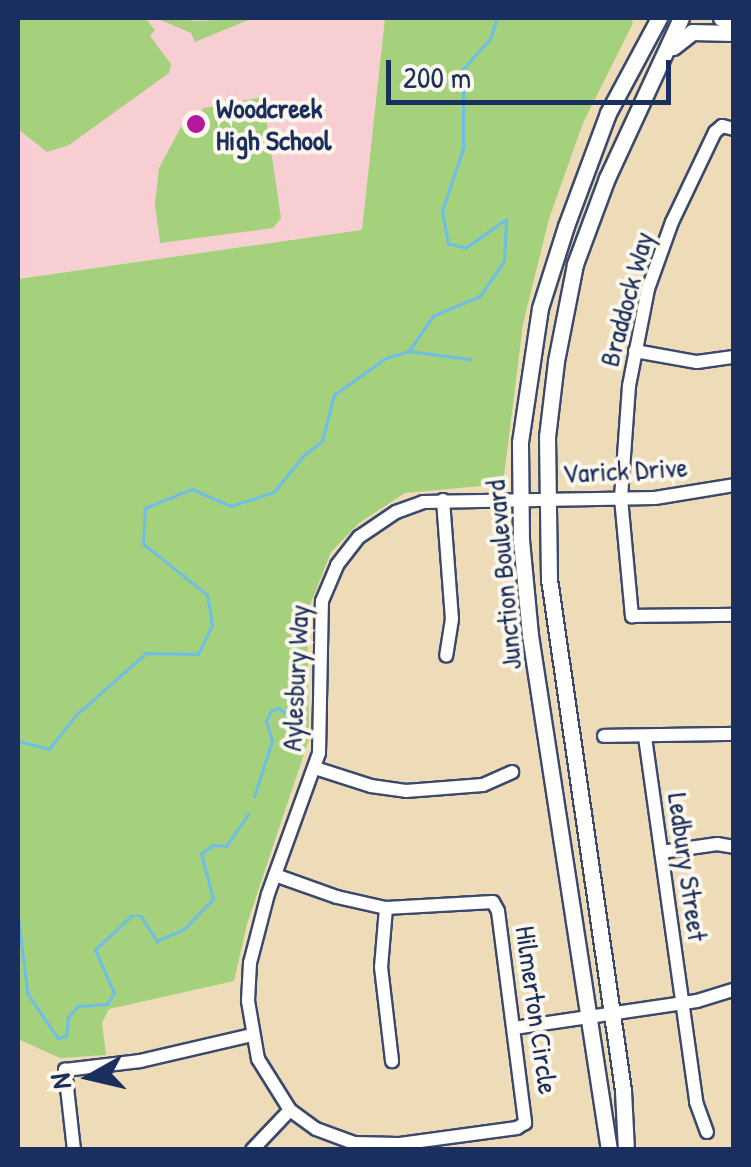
<!DOCTYPE html>
<html>
<head>
<meta charset="utf-8">
<style>
  body { margin:0 }
  #map { position:relative; width:751px; height:1167px; overflow:hidden; background:#eedcb9; font-family:"Patrick Hand",sans-serif }
  div>[style] { position:absolute }
  [style*='--x'] { left:calc(var(--x)*1px); top:calc(var(--y)*1px); width:calc(var(--w)*1px); rotate:calc(var(--a)*1deg) }
  .built>* { inset:0; background:#f7cfd2 }
  .green>* { inset:0; background:#a5d07c }
  .stream>* { height:2.5px; margin:-1.25px; padding:0 1.25px; transform-origin:1.25px; border-radius:1.25px; background:#6dbee8 }
  .roads { filter:drop-shadow(2px 0 #3b496c) drop-shadow(-2px 0 #3b496c) drop-shadow(0 2px #3b496c) drop-shadow(0 -2px #3b496c) }
  .minor>* { height:12px; margin:-6px; padding:0 6px; transform-origin:6px; border-radius:6px; background:#fff }
  .major>* { height:15px; margin:-7.5px; padding:0 7.5px; transform-origin:7.5px; border-radius:7.5px; background:#fff }
  .dots>* { width:28px; height:28px; translate:-50% -50%; box-sizing:border-box; border:5px solid #fbf7ec; border-radius:50% }
  span { translate:-50% -50%; white-space:nowrap; text-align:center; line-height:1.15; -webkit-text-stroke:8px #fbf7ec; paint-order:stroke }
  .poi-label { font-size:28px; color:#1b2f5e; font-weight:700 }
  .left { translate:0 -50%; text-align:left }
  .street-label { font-size:28px; color:#1b2f5e }
  .frame { position:absolute; inset:0; border:20px solid #1b2f5e; pointer-events:none }
  .north { position:absolute; left:40px; top:1027px; width:100px; height:100px; -webkit-text-stroke:8px #fbf7ec; paint-order:stroke; rotate:262deg; font-size:28px; font-weight:700; line-height:40px; text-align:center; color:#1b2f5e }
  .north::after { content:''; display:block; margin:auto; width:35px; height:45px; background:#1b2f5e; clip-path:polygon(50% 0,100% 100%,50% 72%,0 100%) }
  .scale { position:absolute; left:386px; top:60px; width:285px; height:45px; box-sizing:border-box; border:5px solid #1b2f5e; border-top:0; padding-left:12px; font-size:30px; line-height:35px; white-space:nowrap; color:#1b2f5e; -webkit-text-stroke:8px #fbf7ec; paint-order:stroke }
</style>
</head>
<body>
<div id="map">
  <div class="built">
    <div style="clip-path:polygon(18px 18px,385px 18px,362px 230px,18px 278px)"></div>
  </div>
  <div class="green">
    <div style="clip-path:polygon(18px 18px,145px 18px,155px 30px,150px 36px,171px 64px,169px 73px,69px 145px,47px 152px,18px 129px)"></div>
    <div style="clip-path:polygon(156px 18px,199px 21px,253px 18px,195px 42px,191px 33px)"></div>
    <div style="clip-path:polygon(385px 18px,631px 18px,633px 23px,583px 123px,549px 219px,523px 324px,503px 484px,405px 493px,359px 523px,331px 552px,307px 613px,309px 739px,247px 924px,234px 981px,109px 1009px,102px 1023px,106px 1055px,60px 1058px,18px 1039px,18px 279px,362px 230px)"></div>
    <div style="clip-path:polygon(263px 97px,281px 218px,273px 228px,160px 243px,155px 204px,159px 168px,181px 127px,204px 108px)"></div>
  </div>
  <div class="stream">
    <div style="--x:409;--y:351;--w:62;--a:7.5"></div>
    <div style="--x:18;--y:741;--w:32;--a:14"></div>
    <div style="--x:49;--y:749;--w:43;--a:-51.5"></div>
    <div style="--x:76;--y:715;--w:94;--a:-41.5"></div>
    <div style="--x:146;--y:653;--w:52;--a:1.1"></div>
    <div style="--x:198;--y:654;--w:32;--a:-64"></div>
    <div style="--x:212;--y:625;--w:30;--a:-99"></div>
    <div style="--x:207;--y:595;--w:82;--a:-141.4"></div>
    <div style="--x:143;--y:544;--w:36;--a:-87"></div>
    <div style="--x:145;--y:508;--w:51;--a:-22"></div>
    <div style="--x:192;--y:489;--w:43;--a:23.6"></div>
    <div style="--x:231;--y:506;--w:45;--a:-18"></div>
    <div style="--x:274;--y:492;--w:46;--a:-51.1"></div>
    <div style="--x:303;--y:456;--w:24;--a:-38"></div>
    <div style="--x:322;--y:441;--w:48;--a:-75.4"></div>
    <div style="--x:334;--y:395;--w:64;--a:-35.4"></div>
    <div style="--x:386;--y:358;--w:24;--a:-17"></div>
    <div style="--x:409;--y:351;--w:42;--a:-55.6"></div>
    <div style="--x:433;--y:316;--w:51;--a:-23.1"></div>
    <div style="--x:480;--y:296;--w:42;--a:-55.6"></div>
    <div style="--x:504;--y:261;--w:41;--a:-87.2"></div>
    <div style="--x:506;--y:220;--w:49;--a:145"></div>
    <div style="--x:466;--y:248;--w:18;--a:-167"></div>
    <div style="--x:448;--y:244;--w:34;--a:-100"></div>
    <div style="--x:442;--y:211;--w:65;--a:-71.3"></div>
    <div style="--x:463;--y:149;--w:80;--a:-90"></div>
    <div style="--x:463;--y:69;--w:40;--a:-48"></div>
    <div style="--x:490;--y:39;--w:22;--a:-72"></div>
    <div style="--x:254;--y:797;--w:59;--a:-72.2"></div>
    <div style="--x:272;--y:741;--w:21;--a:-107"></div>
    <div style="--x:266;--y:721;--w:11;--a:-63"></div>
    <div style="--x:271;--y:711;--w:8;--a:-23"></div>
    <div style="--x:278;--y:708;--w:13;--a:32"></div>
    <div style="--x:18;--y:913;--w:82;--a:83"></div>
    <div style="--x:28;--y:994;--w:53;--a:55.7"></div>
    <div style="--x:58;--y:1038;--w:8;--a:-14"></div>
    <div style="--x:66;--y:1036;--w:19;--a:-84"></div>
    <div style="--x:68;--y:1017;--w:15;--a:-48"></div>
    <div style="--x:78;--y:1006;--w:29;--a:-4"></div>
    <div style="--x:107;--y:1004;--w:13;--a:-58"></div>
    <div style="--x:114;--y:993;--w:47;--a:-113.8"></div>
    <div style="--x:95;--y:950;--w:50;--a:-43.4"></div>
    <div style="--x:131;--y:916;--w:10;--a:0"></div>
    <div style="--x:141;--y:916;--w:30;--a:57"></div>
    <div style="--x:157;--y:941;--w:30;--a:-24"></div>
    <div style="--x:184;--y:929;--w:42;--a:-46"></div>
    <div style="--x:213;--y:899;--w:47;--a:-104.9"></div>
    <div style="--x:201;--y:854;--w:15;--a:-37"></div>
    <div style="--x:213;--y:845;--w:13;--a:4"></div>
    <div style="--x:226;--y:846;--w:39;--a:-55"></div>
  </div>
  <div class="roads">
    <div class="minor">
      <div style="--x:734;--y:129;--w:12;--a:-166"></div>
      <div style="--x:722;--y:126;--w:9;--a:139"></div>
      <div style="--x:715;--y:132;--w:100;--a:115.5"></div>
      <div style="--x:672;--y:222;--w:71;--a:109.7"></div>
      <div style="--x:648;--y:289;--w:99;--a:101.1"></div>
      <div style="--x:629;--y:386;--w:112;--a:94.1"></div>
      <div style="--x:621;--y:498;--w:119;--a:84.7"></div>
      <div style="--x:632;--y:616;--w:102;--a:-0.6"></div>
      <div style="--x:635;--y:351;--w:63;--a:10.1"></div>
      <div style="--x:697;--y:362;--w:37;--a:-8"></div>
      <div style="--x:443;--y:500;--w:119;--a:85.7"></div>
      <div style="--x:452;--y:619;--w:37;--a:99"></div>
      <div style="--x:604;--y:736;--w:130;--a:-0.9"></div>
      <div style="--x:645;--y:737;--w:369;--a:82"></div>
      <div style="--x:696;--y:1102;--w:32;--a:70"></div>
      <div style="--x:315;--y:768;--w:59;--a:17.8"></div>
      <div style="--x:371;--y:786;--w:35;--a:8"></div>
      <div style="--x:406;--y:791;--w:77;--a:-4.5"></div>
      <div style="--x:483;--y:785;--w:32;--a:-24"></div>
      <div style="--x:661;--y:852;--w:57;--a:-8.1"></div>
      <div style="--x:717;--y:844;--w:17;--a:10"></div>
      <div style="--x:275;--y:875;--w:66;--a:19.5"></div>
      <div style="--x:337;--y:897;--w:50;--a:12.7"></div>
      <div style="--x:386;--y:908;--w:107;--a:-3.2"></div>
      <div style="--x:493;--y:902;--w:10;--a:61"></div>
      <div style="--x:498;--y:911;--w:214;--a:82.7"></div>
      <div style="--x:525;--y:1123;--w:9;--a:148"></div>
      <div style="--x:517;--y:1128;--w:120;--a:172.3"></div>
      <div style="--x:398;--y:1144;--w:44;--a:-178.7"></div>
      <div style="--x:354;--y:1143;--w:40;--a:-159.8"></div>
      <div style="--x:316;--y:1129;--w:32;--a:-144"></div>
      <div style="--x:290;--y:1110;--w:60;--a:-122.1"></div>
      <div style="--x:258;--y:1059;--w:59;--a:-99.8"></div>
      <div style="--x:248;--y:1001;--w:38;--a:-87"></div>
      <div style="--x:250;--y:963;--w:71;--a:-75.4"></div>
      <div style="--x:268;--y:894;--w:150;--a:-70.1"></div>
      <div style="--x:319;--y:753;--w:152;--a:-88.9"></div>
      <div style="--x:322;--y:601;--w:39;--a:-67"></div>
      <div style="--x:337;--y:565;--w:36;--a:-52"></div>
      <div style="--x:359;--y:537;--w:45;--a:-34"></div>
      <div style="--x:396;--y:512;--w:29;--a:-20"></div>
      <div style="--x:423;--y:502;--w:232;--a:-1"></div>
      <div style="--x:655;--y:498;--w:80;--a:-9.3"></div>
      <div style="--x:386;--y:908;--w:59;--a:94.8"></div>
      <div style="--x:381;--y:967;--w:95;--a:83.3"></div>
      <div style="--x:514;--y:1028;--w:185;--a:-8.4"></div>
      <div style="--x:697;--y:1001;--w:39;--a:-17"></div>
      <div style="--x:74;--y:1150;--w:81;--a:-96.4"></div>
      <div style="--x:65;--y:1070;--w:76;--a:-6.8"></div>
      <div style="--x:140;--y:1061;--w:115;--a:-13.1"></div>
      <div style="--x:252;--y:1150;--w:55;--a:-46.5"></div>
    </div>
    <div class="major">
      <div style="--x:721;--y:18;--w:14;--a:21"></div>
      <div style="--x:673;--y:47;--w:24;--a:-38"></div>
      <div style="--x:692;--y:32;--w:42;--a:1.4"></div>
      <div style="--x:609;--y:1150;--w:521;--a:-98.72"></div>
      <div style="--x:530;--y:635;--w:95;--a:-95.4"></div>
      <div style="--x:521;--y:540;--w:98;--a:-90.6"></div>
      <div style="--x:520;--y:442;--w:135;--a:-81.5"></div>
      <div style="--x:540;--y:308;--w:86;--a:-72.4"></div>
      <div style="--x:566;--y:226;--w:121;--a:-69.6"></div>
      <div style="--x:608;--y:113;--w:108;--a:-61.8"></div>
      <div style="--x:626;--y:1150;--w:60;--a:-92.9"></div>
      <div style="--x:623;--y:1090;--w:516;--a:-98.24"></div>
      <div style="--x:549;--y:579;--w:142;--a:-90.8"></div>
      <div style="--x:547;--y:437;--w:77;--a:-83.2"></div>
      <div style="--x:556;--y:361;--w:99;--a:-78.9"></div>
      <div style="--x:575;--y:264;--w:92;--a:-69.6"></div>
      <div style="--x:607;--y:178;--w:176;--a:-65.2"></div>
    </div>
  </div>
  <div class="dots">
    <div style="left:196px;top:124px;background:#b5179e"></div>
  </div>
  <div class="poi-label">
    <span class="left" style="left:216px;top:124px">Woodcreek<br>High School</span>
  </div>
  <div class="street-label">
    <span style="left:626px;top:299px;rotate:-75deg">Braddock Way</span>
    <span style="left:625px;top:470px;rotate:-3deg">Varick Drive</span>
    <span style="left:503px;top:575px;rotate:-95deg">Junction Boulevard</span>
    <span style="left:295px;top:678px;rotate:-87deg">Aylesbury Way</span>
    <span style="left:688px;top:867px;rotate:82deg">Ledbury Street</span>
    <span style="left:537px;top:1010px;rotate:82deg">Hilmerton Circle</span>
  </div>
  <div class="frame"></div>
  <div class="north">N</div>
  <div class="scale">200 m</div>
</div>
</body>
</html>
